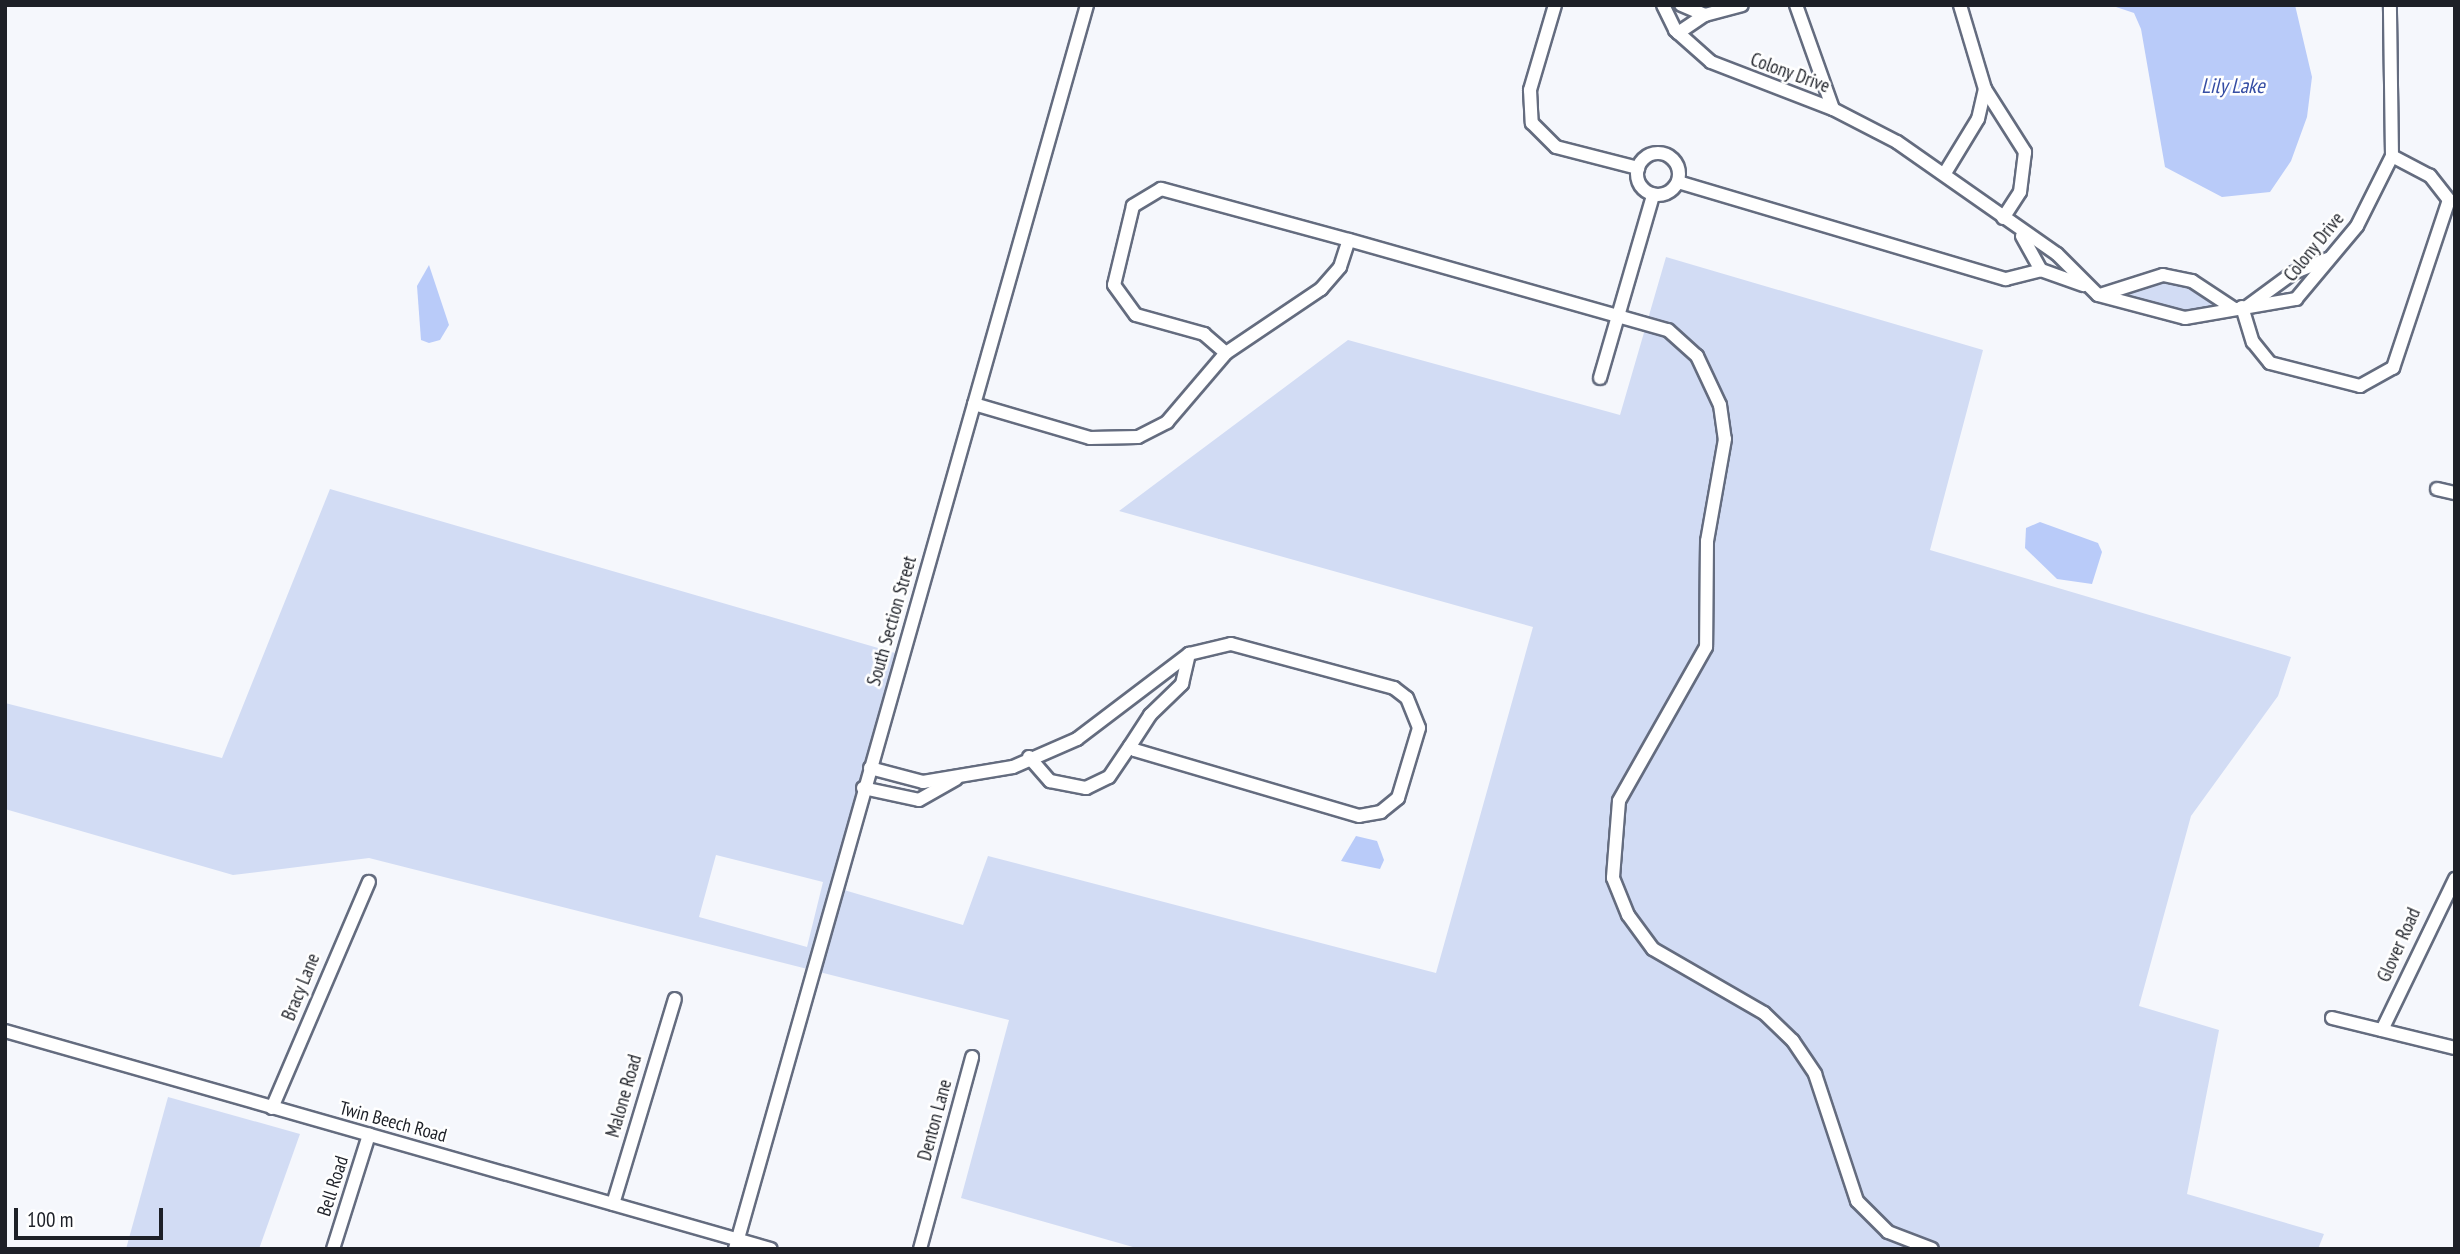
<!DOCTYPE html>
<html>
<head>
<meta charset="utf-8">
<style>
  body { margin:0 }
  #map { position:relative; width:2460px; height:1254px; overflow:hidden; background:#f5f7fc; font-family:"PT Sans Narrow",sans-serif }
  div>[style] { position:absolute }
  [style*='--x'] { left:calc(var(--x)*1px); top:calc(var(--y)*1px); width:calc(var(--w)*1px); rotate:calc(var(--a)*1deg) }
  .green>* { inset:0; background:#d2dcf4 }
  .water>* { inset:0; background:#b9cbf9 }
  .roads { filter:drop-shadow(2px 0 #646c7f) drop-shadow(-2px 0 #646c7f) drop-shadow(0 2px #646c7f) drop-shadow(0 -2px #646c7f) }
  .minor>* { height:12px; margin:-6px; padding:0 6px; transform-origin:6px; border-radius:6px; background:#fff }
  .minor>.ring { margin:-6px; padding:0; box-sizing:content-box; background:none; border:12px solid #fff; border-radius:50% }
  span { translate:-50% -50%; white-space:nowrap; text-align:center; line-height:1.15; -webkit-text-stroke:5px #fff; paint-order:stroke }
  .street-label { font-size:19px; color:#1d2027 }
  .water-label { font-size:21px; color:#364ea4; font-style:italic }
  .frame { position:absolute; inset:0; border:7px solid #1d2027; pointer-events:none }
  .scale { position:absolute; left:14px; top:1208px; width:149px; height:32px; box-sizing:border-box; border:4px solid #1d2027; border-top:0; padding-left:9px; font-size:21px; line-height:24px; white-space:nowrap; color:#1d2027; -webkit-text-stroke:5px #fff; paint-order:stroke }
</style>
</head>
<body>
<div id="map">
  <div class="green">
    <div style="clip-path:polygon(evenodd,1666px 257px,1983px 350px,1930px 550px,2291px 657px,2278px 696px,2191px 816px,2139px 1006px,2219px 1030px,2187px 1194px,2324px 1234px,2318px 1249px,1140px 1249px,961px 1198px,1009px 1020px,369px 858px,233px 875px,5px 809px,5px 703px,222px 758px,330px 489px,909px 657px,844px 890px,963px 925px,988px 856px,1436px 973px,1533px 627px,1119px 511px,1348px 340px,1620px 415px,1666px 257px,716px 855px,823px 882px,807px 947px,699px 917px,716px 855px)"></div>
    <div style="clip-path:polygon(2152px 278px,2190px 283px,2220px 308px,2196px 314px,2119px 296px)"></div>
    <div style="clip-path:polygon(168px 1097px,300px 1134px,259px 1249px,126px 1249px)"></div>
  </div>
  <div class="water">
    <div style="clip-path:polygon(2110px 5px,2295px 5px,2312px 77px,2307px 117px,2291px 161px,2270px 192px,2222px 197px,2165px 167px,2141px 29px,2134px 13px)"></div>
    <div style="clip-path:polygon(429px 265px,449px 325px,440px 340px,429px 343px,421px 340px,417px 286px)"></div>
    <div style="clip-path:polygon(2040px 522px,2098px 543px,2102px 552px,2092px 584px,2057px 579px,2025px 548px,2026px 528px)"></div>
    <div style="clip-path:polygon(1356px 836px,1377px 841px,1384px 860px,1380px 869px,1341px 861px)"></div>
  </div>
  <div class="roads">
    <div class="minor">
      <div style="--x:1555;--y:5;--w:89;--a:106.4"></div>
      <div style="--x:1530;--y:90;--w:33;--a:87"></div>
      <div style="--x:1532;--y:123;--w:34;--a:45"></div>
      <div style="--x:1556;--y:147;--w:85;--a:14.4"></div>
      <div style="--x:1663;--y:5;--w:28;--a:64"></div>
      <div style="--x:1675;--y:30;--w:48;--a:41.6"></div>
      <div style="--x:1711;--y:62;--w:131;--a:21.1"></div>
      <div style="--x:1833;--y:109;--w:72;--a:27.3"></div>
      <div style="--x:1897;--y:142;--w:195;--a:35"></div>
      <div style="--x:2057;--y:254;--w:58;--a:45"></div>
      <div style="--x:2098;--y:295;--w:90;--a:14.8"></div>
      <div style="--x:2185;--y:318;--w:113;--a:-9.7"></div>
      <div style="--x:2296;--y:299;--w:95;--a:-50.1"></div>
      <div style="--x:2357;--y:226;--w:78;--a:-63.4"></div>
      <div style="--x:2392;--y:156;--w:151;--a:-90.8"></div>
      <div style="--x:1796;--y:5;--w:110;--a:70.4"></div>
      <div style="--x:1705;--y:15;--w:38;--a:-15"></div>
      <div style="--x:1678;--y:33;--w:32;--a:-34"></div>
      <div style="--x:1705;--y:15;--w:26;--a:-157"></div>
      <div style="--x:1985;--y:89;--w:75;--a:57.6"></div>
      <div style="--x:2025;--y:152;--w:40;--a:97.1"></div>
      <div style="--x:2020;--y:192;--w:31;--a:123"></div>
      <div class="ring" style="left:1637px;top:153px;width:30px;height:30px"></div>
      <div style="--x:1945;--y:173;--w:63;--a:-58.6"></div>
      <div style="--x:1978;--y:119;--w:31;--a:-77"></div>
      <div style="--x:1985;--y:89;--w:88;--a:-106.6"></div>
      <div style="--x:1678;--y:182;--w:342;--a:16.5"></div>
      <div style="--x:2006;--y:279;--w:36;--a:-14"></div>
      <div style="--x:2022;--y:236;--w:39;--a:61"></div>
      <div style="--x:2041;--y:270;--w:45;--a:19.7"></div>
      <div style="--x:1349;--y:240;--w:331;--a:15.8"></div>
      <div style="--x:1668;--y:330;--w:39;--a:42"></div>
      <div style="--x:1697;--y:356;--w:54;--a:64.9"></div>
      <div style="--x:1720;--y:405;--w:34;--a:82"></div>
      <div style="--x:1725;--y:439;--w:104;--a:100"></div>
      <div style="--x:1707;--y:541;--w:106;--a:90.5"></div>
      <div style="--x:1706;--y:647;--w:177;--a:119.5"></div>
      <div style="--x:1619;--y:801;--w:77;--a:94.5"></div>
      <div style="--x:1613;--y:878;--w:40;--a:68"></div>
      <div style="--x:1628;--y:915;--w:42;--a:53.7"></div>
      <div style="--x:1653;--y:949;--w:128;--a:30"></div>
      <div style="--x:1764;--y:1013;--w:40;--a:44"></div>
      <div style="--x:1793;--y:1041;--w:40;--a:56"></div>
      <div style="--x:1815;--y:1074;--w:134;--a:71.7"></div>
      <div style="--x:1857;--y:1201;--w:44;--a:45"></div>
      <div style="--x:1888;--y:1232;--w:47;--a:21.1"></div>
      <div style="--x:2100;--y:295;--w:66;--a:-17.6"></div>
      <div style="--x:2163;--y:275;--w:30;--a:12"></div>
      <div style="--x:2192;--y:281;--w:49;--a:33.4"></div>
      <div style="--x:2248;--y:306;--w:56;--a:-36.3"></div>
      <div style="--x:2293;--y:273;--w:38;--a:-22"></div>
      <div style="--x:2242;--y:307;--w:37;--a:73"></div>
      <div style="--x:2253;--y:342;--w:27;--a:51"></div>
      <div style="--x:2270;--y:363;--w:93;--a:14.3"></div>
      <div style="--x:2360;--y:386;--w:38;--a:-29"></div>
      <div style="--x:2393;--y:368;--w:177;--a:-71.6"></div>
      <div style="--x:2449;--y:200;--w:31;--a:-128"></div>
      <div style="--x:2430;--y:176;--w:43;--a:-152.2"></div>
      <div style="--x:1600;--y:378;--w:191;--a:-73.8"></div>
      <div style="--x:974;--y:404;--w:121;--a:16.3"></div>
      <div style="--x:1090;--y:438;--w:48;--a:-1.2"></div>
      <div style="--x:1138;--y:437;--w:33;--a:-27"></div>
      <div style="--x:1167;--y:422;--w:91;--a:-49.5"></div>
      <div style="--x:1226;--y:353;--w:115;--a:-34"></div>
      <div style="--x:1321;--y:289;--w:29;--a:-49"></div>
      <div style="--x:1340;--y:267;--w:28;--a:-72"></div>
      <div style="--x:1349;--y:240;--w:195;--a:-164.8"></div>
      <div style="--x:1161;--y:189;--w:33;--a:149"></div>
      <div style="--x:1133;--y:206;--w:81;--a:103.5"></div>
      <div style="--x:1114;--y:285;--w:37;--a:54"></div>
      <div style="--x:1136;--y:315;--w:71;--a:15.6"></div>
      <div style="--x:1204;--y:334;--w:29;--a:41"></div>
      <div style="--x:2437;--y:489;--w:18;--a:13"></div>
      <div style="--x:1029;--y:757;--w:32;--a:49"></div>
      <div style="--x:1050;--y:781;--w:37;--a:11"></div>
      <div style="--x:1086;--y:788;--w:25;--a:-26"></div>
      <div style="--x:1109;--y:777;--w:37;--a:-56"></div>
      <div style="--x:870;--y:768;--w:55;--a:14.8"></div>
      <div style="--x:923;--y:782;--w:91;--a:-9.5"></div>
      <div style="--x:1013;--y:767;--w:70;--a:-23.6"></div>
      <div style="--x:1077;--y:739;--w:141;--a:-37.2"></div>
      <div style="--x:1189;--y:654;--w:43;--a:-13.4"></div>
      <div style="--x:1231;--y:644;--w:169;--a:15.1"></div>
      <div style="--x:1394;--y:688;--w:16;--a:38"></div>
      <div style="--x:1407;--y:698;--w:32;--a:68"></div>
      <div style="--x:1419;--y:728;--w:73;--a:106.7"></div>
      <div style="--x:1398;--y:798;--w:22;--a:141"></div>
      <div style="--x:1381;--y:812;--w:22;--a:170"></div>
      <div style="--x:1359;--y:816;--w:234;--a:-163.6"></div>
      <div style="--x:1135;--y:750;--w:6;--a:-141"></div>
      <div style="--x:1130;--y:746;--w:37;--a:-57"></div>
      <div style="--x:1150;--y:715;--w:45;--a:-44.1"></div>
      <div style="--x:1182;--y:684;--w:31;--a:-77"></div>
      <div style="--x:863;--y:788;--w:57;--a:12.1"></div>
      <div style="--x:919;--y:800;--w:43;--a:-29.6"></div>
      <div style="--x:2332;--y:1018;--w:127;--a:13.7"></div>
      <div style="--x:2382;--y:1030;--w:168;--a:-64.2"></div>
      <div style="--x:5;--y:1031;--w:796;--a:15.89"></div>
      <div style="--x:272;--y:1108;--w:246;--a:-66.8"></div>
      <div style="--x:613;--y:1204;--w:214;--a:-73.2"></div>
      <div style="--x:333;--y:1249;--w:120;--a:-72.5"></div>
      <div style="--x:735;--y:1249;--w:1293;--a:-74.2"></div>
      <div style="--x:920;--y:1249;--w:199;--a:-74.8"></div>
    </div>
  </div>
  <div class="street-label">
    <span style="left:1790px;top:73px;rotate:20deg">Colony Drive</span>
    <span style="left:2314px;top:247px;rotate:-51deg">Colony Drive</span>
    <span style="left:892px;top:621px;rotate:-74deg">South Section Street</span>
    <span style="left:2399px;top:945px;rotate:-66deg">Glover Road</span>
    <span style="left:301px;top:987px;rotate:-68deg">Bracy Lane</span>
    <span style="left:624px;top:1096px;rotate:-74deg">Malone Road</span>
    <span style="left:935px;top:1120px;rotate:-75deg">Denton Lane</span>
    <span style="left:393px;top:1122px;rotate:15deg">Twin Beech Road</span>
    <span style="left:333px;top:1186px;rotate:-72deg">Bell Road</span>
  </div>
  <div class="water-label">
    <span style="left:2233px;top:86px">Lily Lake</span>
  </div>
  <div class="frame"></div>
  <div class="scale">100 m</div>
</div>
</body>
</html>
